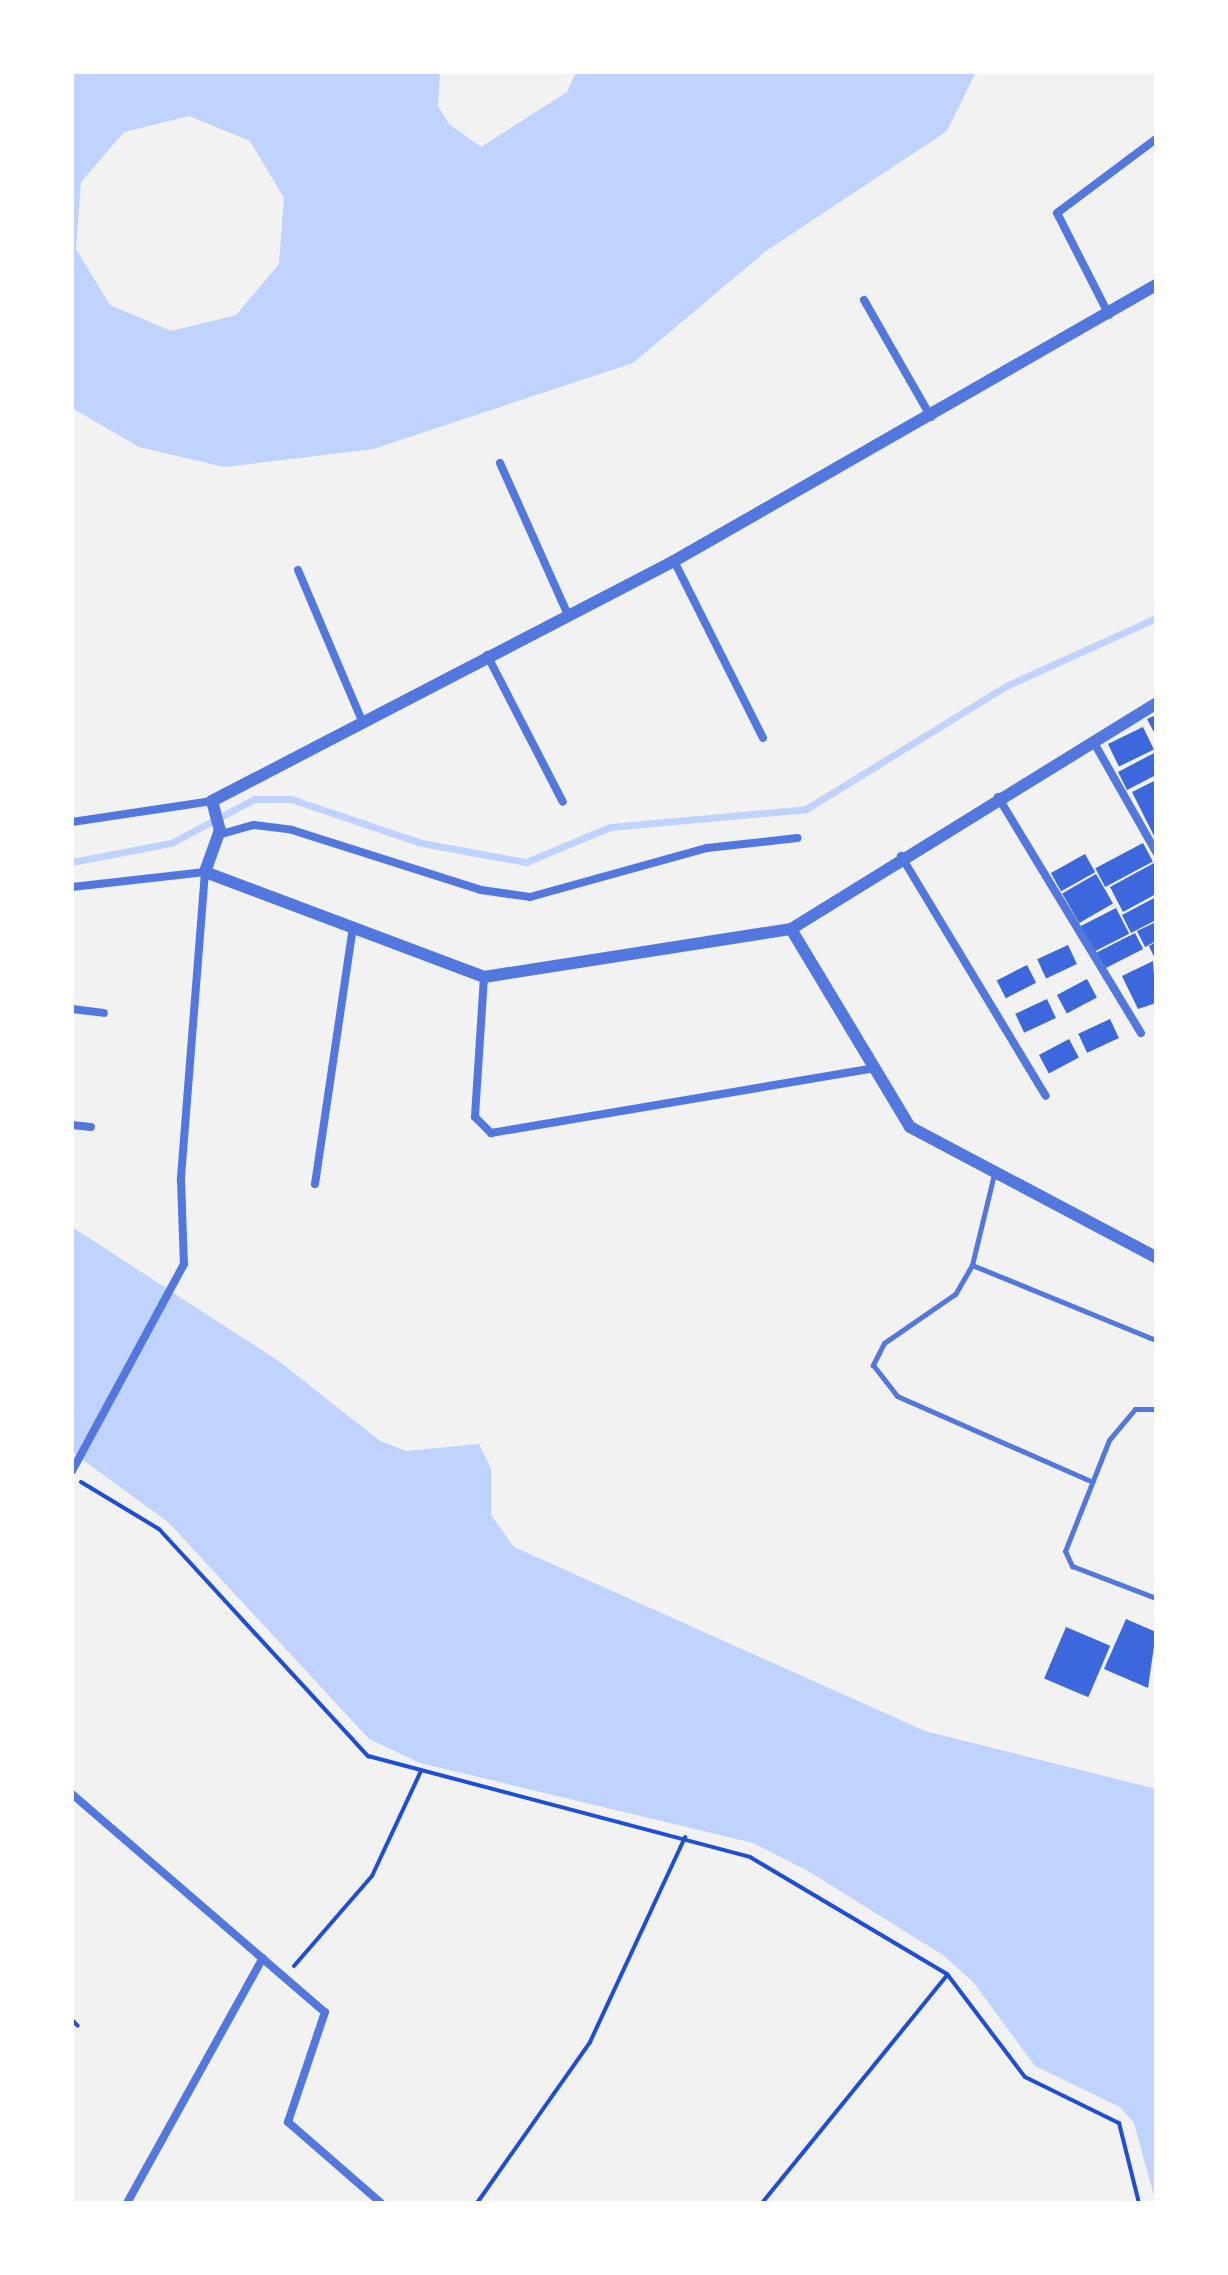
<!DOCTYPE html>
<html>
<head>
<meta charset="utf-8">
<style>
  body { margin:0 }
  #map { position:relative; width:1228px; height:2275px; overflow:hidden; background:#f2f2f2; font-family:"IBM Plex Sans",sans-serif }
  div>[style] { position:absolute }
  [style*='--x'] { left:calc(var(--x)*1px); top:calc(var(--y)*1px); width:calc(var(--w)*1px); rotate:calc(var(--a)*1deg) }
  .water>* { inset:0; background:#bfd3fe }
  .stream>* { height:7px; margin:-3.5px; padding:0 3.5px; transform-origin:3.5px; border-radius:3.5px; background:#bfd3fe }
  .building>* { inset:0; background:#3d67dc; transform-origin:0 0 }
  .path>* { height:4px; margin:-2px; padding:0 2px; transform-origin:2px; border-radius:2px; background:#1d4ed8 }
  .service>* { height:5px; margin:-2.5px; padding:0 2.5px; transform-origin:2.5px; border-radius:2.5px; background:#5277de }
  .minor>* { height:8px; margin:-4px; padding:0 4px; transform-origin:4px; border-radius:4px; background:#5277de }
  .tertiary>* { height:12px; margin:-6px; padding:0 6px; transform-origin:6px; border-radius:6px; background:#5277de }
  span { translate:-50% -50%; white-space:nowrap; text-align:center; line-height:1.15; -webkit-text-stroke:8px #fff; paint-order:stroke }
  .frame { position:absolute; inset:0; border:74px solid #fff; pointer-events:none }
</style>
</head>
<body>
<div id="map">
  <div class="water">
    <div style="clip-path:polygon(evenodd,72px 72px,440px 72px,438px 106px,449px 124px,481px 147px,567px 92px,576px 72px,976px 72px,947px 131px,766px 251px,633px 363px,373px 449px,224px 467px,139px 447px,72px 408px,72px 72px,189px 116px,250px 141px,284px 198px,279px 264px,236px 315px,171px 331px,110px 305px,76px 249px,81px 182px,124px 132px,189px 116px)"></div>
    <div style="clip-path:polygon(72px 1227px,280px 1362px,380px 1441px,406px 1451px,479px 1444px,491px 1469px,491px 1515px,514px 1547px,925px 1731px,1156px 1789px,1156px 2203px,1134px 2123px,1120px 2107px,1035px 2066px,973px 1982px,943px 1955px,808px 1871px,753px 1843px,420px 1763px,369px 1739px,168px 1522px,72px 1452px)"></div>
  </div>
  <div class="stream">
    <div style="--x:72;--y:862;--w:101;--a:-10.9"></div>
    <div style="--x:171;--y:843;--w:94;--a:-27.9"></div>
    <div style="--x:254;--y:799;--w:37;--a:0"></div>
    <div style="--x:291;--y:799;--w:137;--a:18.7"></div>
    <div style="--x:421;--y:843;--w:107;--a:10.3"></div>
    <div style="--x:526;--y:862;--w:91;--a:-22.6"></div>
    <div style="--x:610;--y:827;--w:197;--a:-5.2"></div>
    <div style="--x:806;--y:809;--w:235;--a:-31.6"></div>
    <div style="--x:1006;--y:686;--w:165;--a:-24.4"></div>
  </div>
  <div class="building">
    <div style="clip-path:polygon(1156px 715px,1156px 736px,1147px 719px)"></div>
    <div style="left:1143px;top:727px;width:25px;height:39px;rotate:64deg"></div>
    <div style="clip-path:polygon(1156px 752px,1156px 775px,1127px 790px,1118px 772px)"></div>
    <div style="clip-path:polygon(1156px 780px,1156px 840px,1132px 792px)"></div>
    <div style="left:1143px;top:843px;width:21px;height:54px;rotate:62deg"></div>
    <div style="left:1085px;top:854px;width:21px;height:39px;rotate:61deg"></div>
    <div style="clip-path:polygon(1154px 863px,1156px 894px,1123px 912px,1110px 887px)"></div>
    <div style="left:1096px;top:874px;width:34px;height:39px;rotate:60deg"></div>
    <div style="clip-path:polygon(1156px 897px,1156px 920px,1131px 933px,1122px 915px)"></div>
    <div style="left:1116px;top:908px;width:29px;height:40px;rotate:63deg"></div>
    <div style="clip-path:polygon(1156px 922px,1156px 941px,1145px 947px,1137px 931px)"></div>
    <div style="left:1135px;top:933px;width:18px;height:43px;rotate:63deg"></div>
    <div style="clip-path:polygon(1156px 942px,1156px 961px,1149px 946px)"></div>
    <div style="left:1068px;top:945px;width:21px;height:34px;rotate:65deg"></div>
    <div style="clip-path:polygon(1153px 961px,1156px 1003px,1138px 1009px,1122px 976px)"></div>
    <div style="left:1027px;top:965px;width:20px;height:34px;rotate:63deg"></div>
    <div style="left:1087px;top:979px;width:21px;height:34px;rotate:62deg"></div>
    <div style="left:1047px;top:999px;width:21px;height:35px;rotate:65deg"></div>
    <div style="left:1110px;top:1019px;width:21px;height:35px;rotate:65deg"></div>
    <div style="left:1069px;top:1039px;width:21px;height:34px;rotate:62deg"></div>
    <div style="clip-path:polygon(1126px 1619px,1156px 1632px,1148px 1688px,1104px 1669px)"></div>
    <div style="left:1066px;top:1627px;width:48px;height:56px;rotate:23deg"></div>
  </div>
  <div class="path">
    <div style="--x:81;--y:1482;--w:91;--a:31.1"></div>
    <div style="--x:159;--y:1529;--w:309;--a:47.4"></div>
    <div style="--x:368;--y:1756;--w:395;--a:14.8"></div>
    <div style="--x:750;--y:1857;--w:229;--a:30.7"></div>
    <div style="--x:947;--y:1974;--w:129;--a:52.9"></div>
    <div style="--x:1025;--y:2077;--w:105;--a:26.1"></div>
    <div style="--x:1119;--y:2123;--w:82;--a:76"></div>
    <div style="--x:294;--y:1966;--w:119;--a:-49.1"></div>
    <div style="--x:372;--y:1876;--w:114;--a:-65"></div>
    <div style="--x:72;--y:2020;--w:8;--a:45"></div>
    <div style="--x:477;--y:2203;--w:197;--a:-54.9"></div>
    <div style="--x:590;--y:2042;--w:226;--a:-65.1"></div>
    <div style="--x:762;--y:2203;--w:294;--a:-50.9"></div>
  </div>
  <div class="service">
    <div style="--x:994;--y:1174;--w:94;--a:103.6"></div>
    <div style="--x:972;--y:1265;--w:34;--a:120"></div>
    <div style="--x:955;--y:1294;--w:86;--a:145.4"></div>
    <div style="--x:884;--y:1343;--w:25;--a:117"></div>
    <div style="--x:873;--y:1365;--w:39;--a:52"></div>
    <div style="--x:897;--y:1396;--w:209;--a:23.7"></div>
    <div style="--x:972;--y:1265;--w:199;--a:22.2"></div>
    <div style="--x:1156;--y:1409;--w:21;--a:180"></div>
    <div style="--x:1135;--y:1409;--w:40;--a:130"></div>
    <div style="--x:1109;--y:1440;--w:119;--a:111.6"></div>
    <div style="--x:1065;--y:1551;--w:17;--a:65"></div>
    <div style="--x:1072;--y:1566;--w:90;--a:20.9"></div>
  </div>
  <div class="minor">
    <div style="--x:864;--y:300;--w:135;--a:60.2"></div>
    <div style="--x:1109;--y:315;--w:114;--a:-117"></div>
    <div style="--x:1057;--y:213;--w:124;--a:-36.8"></div>
    <div style="--x:500;--y:463;--w:167;--a:65.9"></div>
    <div style="--x:674;--y:561;--w:198;--a:63.3"></div>
    <div style="--x:298;--y:570;--w:164;--a:67"></div>
    <div style="--x:487;--y:655;--w:165;--a:62.7"></div>
    <div style="--x:1093;--y:741;--w:128;--a:60.4"></div>
    <div style="--x:998;--y:797;--w:276;--a:58.8"></div>
    <div style="--x:72;--y:822;--w:142;--a:-8.5"></div>
    <div style="--x:218;--y:835;--w:37;--a:-16"></div>
    <div style="--x:254;--y:825;--w:38;--a:7"></div>
    <div style="--x:292;--y:830;--w:198;--a:17.6"></div>
    <div style="--x:481;--y:890;--w:49;--a:8.1"></div>
    <div style="--x:530;--y:897;--w:184;--a:-15.5"></div>
    <div style="--x:707;--y:848;--w:91;--a:-6.3"></div>
    <div style="--x:901;--y:856;--w:280;--a:58.9"></div>
    <div style="--x:72;--y:887;--w:134;--a:-6.4"></div>
    <div style="--x:205;--y:872;--w:309;--a:94.5"></div>
    <div style="--x:181;--y:1180;--w:84;--a:88"></div>
    <div style="--x:184;--y:1264;--w:235;--a:118.4"></div>
    <div style="--x:484;--y:977;--w:140;--a:93.7"></div>
    <div style="--x:475;--y:1117;--w:23;--a:45"></div>
    <div style="--x:491;--y:1133;--w:385;--a:-9.6"></div>
    <div style="--x:72;--y:1009;--w:32;--a:7"></div>
    <div style="--x:72;--y:1125;--w:19;--a:6"></div>
    <div style="--x:315;--y:1184;--w:254;--a:-81.6"></div>
    <div style="--x:72;--y:1794;--w:334;--a:40.8"></div>
    <div style="--x:325;--y:2012;--w:116;--a:108.6"></div>
    <div style="--x:288;--y:2122;--w:123;--a:41.1"></div>
    <div style="--x:127;--y:2203;--w:280;--a:-61"></div>
  </div>
  <div class="tertiary">
    <div style="--x:1156;--y:285;--w:555;--a:150.2"></div>
    <div style="--x:674;--y:561;--w:521;--a:152.55"></div>
    <div style="--x:212;--y:801;--w:30;--a:75"></div>
    <div style="--x:220;--y:830;--w:45;--a:109.7"></div>
    <div style="--x:205;--y:872;--w:298;--a:20.6"></div>
    <div style="--x:484;--y:977;--w:311;--a:-8.9"></div>
    <div style="--x:791;--y:929;--w:429;--a:-31.7"></div>
    <div style="--x:791;--y:929;--w:231;--a:59"></div>
    <div style="--x:910;--y:1127;--w:278;--a:27.9"></div>
  </div>
  <div class="frame"></div>
</div>
</body>
</html>
